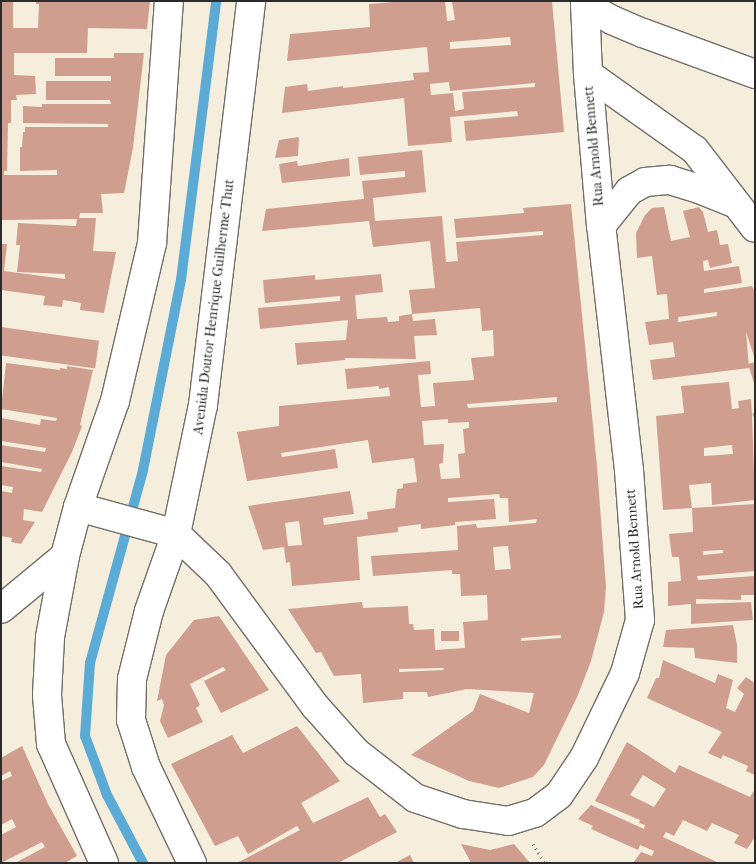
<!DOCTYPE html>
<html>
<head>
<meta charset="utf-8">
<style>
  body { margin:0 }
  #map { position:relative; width:756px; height:864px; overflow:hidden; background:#f5eedc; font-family:"IM FELL French Canon",serif }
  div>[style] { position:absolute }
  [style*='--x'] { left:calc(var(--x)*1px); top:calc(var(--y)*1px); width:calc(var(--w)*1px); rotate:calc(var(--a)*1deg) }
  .stream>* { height:10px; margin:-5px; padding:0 5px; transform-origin:5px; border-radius:5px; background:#5babd6 }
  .building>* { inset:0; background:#cf9e8e; transform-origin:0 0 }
  .path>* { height:3px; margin-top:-1.5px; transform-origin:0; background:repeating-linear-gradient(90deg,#726f69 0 1px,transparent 0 5px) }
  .roads { filter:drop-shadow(1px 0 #726f69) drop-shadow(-1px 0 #726f69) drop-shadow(0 1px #726f69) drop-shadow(0 -1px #726f69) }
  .minor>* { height:28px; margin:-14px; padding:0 14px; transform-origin:14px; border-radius:14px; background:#fff }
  span { translate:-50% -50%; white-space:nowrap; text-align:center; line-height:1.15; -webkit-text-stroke:4px #fff; paint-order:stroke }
  .street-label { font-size:14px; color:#2b2b2b }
  .frame { position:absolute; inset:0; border:2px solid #2b2b2b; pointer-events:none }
</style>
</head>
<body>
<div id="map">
  <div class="stream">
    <div style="--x:143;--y:863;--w:77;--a:-117.9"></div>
    <div style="--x:107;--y:795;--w:63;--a:-110.4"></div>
    <div style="--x:85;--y:736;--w:73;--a:-86.1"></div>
    <div style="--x:90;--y:663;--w:200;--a:-74.6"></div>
    <div style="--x:143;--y:470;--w:194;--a:-78.7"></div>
    <div style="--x:181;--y:280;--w:281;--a:-82.8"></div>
  </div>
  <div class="building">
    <div style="clip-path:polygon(1px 1px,13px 1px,13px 28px,38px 28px,39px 4px,36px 4px,36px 1px,150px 1px,147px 29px,88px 28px,87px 53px,14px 53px,14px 75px,35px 76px,36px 94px,16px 95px,17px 100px,11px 100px,11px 123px,8px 123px,7px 171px,4px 171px,4px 175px,57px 175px,57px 170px,20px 171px,20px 147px,22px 147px,23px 132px,25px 132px,25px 127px,108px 127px,108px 124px,23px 123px,23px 106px,42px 107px,42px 104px,111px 104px,110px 100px,46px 100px,46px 81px,111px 81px,111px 76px,55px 76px,55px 58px,114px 58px,114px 53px,144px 53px,133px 148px,124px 193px,101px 194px,103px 213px,80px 213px,79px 218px,96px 218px,93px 251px,116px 252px,104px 313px,80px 310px,81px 303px,63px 300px,62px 307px,43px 305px,45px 296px,1px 290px,1px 244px,7px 244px,4px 271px,65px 279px,65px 274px,17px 272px,20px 245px,16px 245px,18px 223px,76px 226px,77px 219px,1px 220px)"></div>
    <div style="clip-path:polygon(evenodd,406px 1px,445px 1px,447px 21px,455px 20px,452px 2px,552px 1px,564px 132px,466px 141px,464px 121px,518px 116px,517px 111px,450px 117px,452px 142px,408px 146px,404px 98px,282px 113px,285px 87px,307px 84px,308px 91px,343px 86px,343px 88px,414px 80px,413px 73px,429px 72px,427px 47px,287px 61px,290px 34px,370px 27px,369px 4px,406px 1px,510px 37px,511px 45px,450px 49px,450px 42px,510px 37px,406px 1px,449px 82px,450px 91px,535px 83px,535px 87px,462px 92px,464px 109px,455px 111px,453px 93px,431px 95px,430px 84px,449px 82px)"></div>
    <div style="clip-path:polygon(299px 137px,298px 156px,275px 158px,279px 140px)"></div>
    <div style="clip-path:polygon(evenodd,422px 150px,426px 192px,373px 198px,375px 221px,442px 216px,446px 262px,458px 261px,456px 242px,543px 235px,543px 231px,456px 238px,454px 219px,524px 213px,523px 208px,571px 204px,597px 466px,606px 587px,604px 612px,591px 661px,578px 695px,544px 765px,533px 777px,499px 788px,469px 781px,411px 755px,473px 711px,480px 694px,529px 713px,534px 693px,467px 689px,428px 697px,427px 692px,403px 692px,403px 699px,363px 703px,361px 674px,334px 676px,321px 652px,316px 653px,288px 609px,362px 602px,363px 608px,408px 606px,409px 624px,413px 624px,414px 630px,434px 629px,435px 650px,465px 648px,463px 622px,488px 620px,487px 595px,461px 596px,460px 574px,452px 574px,452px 570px,373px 576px,371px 556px,458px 550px,457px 526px,476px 524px,477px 528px,536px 523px,537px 519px,509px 522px,508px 498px,500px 498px,499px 494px,448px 498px,448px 502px,494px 499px,496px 519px,455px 522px,455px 525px,421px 529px,421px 524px,398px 527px,398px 532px,357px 537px,360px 580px,292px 586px,290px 562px,286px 563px,284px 547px,263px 550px,248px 506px,350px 491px,354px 514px,323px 518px,324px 525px,368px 519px,367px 512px,395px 508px,397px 489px,403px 488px,403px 484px,417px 482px,414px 458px,372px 463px,368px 440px,281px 453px,282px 457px,335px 449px,338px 468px,247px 481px,237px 432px,279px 426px,279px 406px,390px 396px,389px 387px,379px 389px,379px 386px,347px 389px,345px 369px,430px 361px,431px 374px,418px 375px,421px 407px,435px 406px,433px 383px,474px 380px,471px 358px,494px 356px,493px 330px,482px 331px,480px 308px,412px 314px,409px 290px,435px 288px,430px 241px,373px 247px,369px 221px,262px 231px,266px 209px,364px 199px,362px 181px,405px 177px,405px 171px,360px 175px,358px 157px,422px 150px,557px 397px,557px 402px,468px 408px,467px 404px,557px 397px,422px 150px,448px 419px,448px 423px,469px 422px,469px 428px,463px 429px,465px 453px,458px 454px,460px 478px,441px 479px,439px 464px,443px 463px,444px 444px,424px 445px,422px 421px,448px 419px,422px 150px,299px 521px,302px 545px,288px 546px,285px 523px,299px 521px,422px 150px,508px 546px,511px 569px,495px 570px,493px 547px,508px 546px,422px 150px,561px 635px,561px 638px,521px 641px,521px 638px,561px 635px,422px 150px,443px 668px,444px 670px,399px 672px,399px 669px,443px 668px)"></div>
    <div style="clip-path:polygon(349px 158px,350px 176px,282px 183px,279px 164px,297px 161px,298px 166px)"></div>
    <div style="clip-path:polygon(evenodd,664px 207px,671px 241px,690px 237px,683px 211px,699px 207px,703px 212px,708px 232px,717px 230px,720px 245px,728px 244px,732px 263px,710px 268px,708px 260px,703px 261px,704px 271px,739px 266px,742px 283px,704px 289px,704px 293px,752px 286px,755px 292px,755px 359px,746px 332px,749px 368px,653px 380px,650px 360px,675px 357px,673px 342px,649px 345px,645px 322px,669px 319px,667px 294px,657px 295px,652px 256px,637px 258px,636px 233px,645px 215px,652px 208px,664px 207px,717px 312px,717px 316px,678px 322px,678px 317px,717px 312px)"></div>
    <div style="clip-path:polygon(381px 274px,383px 292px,355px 295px,357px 319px,387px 317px,388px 322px,399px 321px,399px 316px,412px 314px,413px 321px,435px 319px,437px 335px,414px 336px,416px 359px,345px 358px,345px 360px,297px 365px,295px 343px,346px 340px,348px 320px,260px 329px,258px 308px,340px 301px,340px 296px,265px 303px,263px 280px,315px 275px,315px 280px)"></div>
    <div style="left:1px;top:327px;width:99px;height:28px;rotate:8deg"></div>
    <div style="clip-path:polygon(755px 362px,755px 383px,754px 383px,748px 364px)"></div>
    <div style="clip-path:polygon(6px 363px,60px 370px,60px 368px,67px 369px,67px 366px,93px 370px,80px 425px,82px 426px,72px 452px,42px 512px,24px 509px,23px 520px,35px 522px,21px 544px,11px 542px,12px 538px,1px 536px,1px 491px,12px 493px,13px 487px,1px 485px,1px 466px,41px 472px,42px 469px,1px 462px,1px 445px,45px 452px,46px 448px,1px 441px,1px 418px,40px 425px,41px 419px,56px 421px,57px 418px,1px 409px)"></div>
    <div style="clip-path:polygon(evenodd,729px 382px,732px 409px,739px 408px,738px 401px,751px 399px,752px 414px,755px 412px,755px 419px,752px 414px,755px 500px,712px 505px,711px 483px,689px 485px,692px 508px,663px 510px,656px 416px,684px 413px,681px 386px,729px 382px,732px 445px,733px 454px,704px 456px,704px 448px,732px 445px)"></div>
    <div style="clip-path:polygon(evenodd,755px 504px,755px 571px,697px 576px,698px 580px,755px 576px,755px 595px,741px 595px,741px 600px,696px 599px,696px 604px,751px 602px,753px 620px,691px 624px,691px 604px,668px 606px,668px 582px,681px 581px,679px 557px,672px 557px,669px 534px,693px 532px,692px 508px,755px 504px,723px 550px,723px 553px,703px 555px,703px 551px,723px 550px)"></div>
    <div style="clip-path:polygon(219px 616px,269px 690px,221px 713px,204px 681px,226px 670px,223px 667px,190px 684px,200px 705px,196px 708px,203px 722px,168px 738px,160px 721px,164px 705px,162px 699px,157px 701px,166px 655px,194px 620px)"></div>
    <div style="clip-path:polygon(733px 625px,737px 645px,737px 663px,695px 658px,694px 648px,663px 647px,666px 630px)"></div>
    <div style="left:459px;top:631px;width:10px;height:18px;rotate:90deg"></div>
    <div style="clip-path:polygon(663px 660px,715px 683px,718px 674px,733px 680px,726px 708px,735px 712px,744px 694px,737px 688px,746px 677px,755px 683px,755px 775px,746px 771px,748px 766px,723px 755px,721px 759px,708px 753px,722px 732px,647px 698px,656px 678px,659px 678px)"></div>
    <div style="clip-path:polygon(297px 726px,340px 781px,301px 803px,313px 823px,368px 797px,380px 817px,385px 814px,397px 832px,338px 863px,237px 863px,300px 830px,297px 826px,248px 854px,238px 836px,215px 846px,171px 764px,232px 735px,243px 753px)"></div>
    <div style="clip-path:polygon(evenodd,627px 742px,675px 773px,679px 765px,750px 797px,755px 789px,755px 837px,747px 849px,734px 843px,739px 835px,712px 823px,707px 831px,683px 820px,674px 836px,666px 832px,663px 837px,719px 863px,633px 863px,641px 852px,652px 856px,654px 851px,640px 845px,638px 850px,591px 829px,593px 826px,578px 819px,591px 805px,644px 829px,645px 825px,639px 823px,640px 820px,595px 801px,627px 742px,643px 775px,666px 789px,654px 807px,630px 795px,643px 775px)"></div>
    <div style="clip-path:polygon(22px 746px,48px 804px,77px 856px,65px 863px,15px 863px,45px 847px,42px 842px,1px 863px,1px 835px,16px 827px,12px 819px,1px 825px,1px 781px,12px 776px,10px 771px,1px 776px,1px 758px)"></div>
    <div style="clip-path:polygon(461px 844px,490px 850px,514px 844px,530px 863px,471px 863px)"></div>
    <div style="clip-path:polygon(410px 855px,414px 863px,395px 863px)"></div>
  </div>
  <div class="path">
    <div style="--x:533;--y:844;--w:22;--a:58"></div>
  </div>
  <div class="roads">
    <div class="minor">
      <div style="--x:585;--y:5;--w:31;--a:29"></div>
      <div style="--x:612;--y:20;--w:34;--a:23"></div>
      <div style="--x:643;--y:33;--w:119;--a:20.1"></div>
      <div style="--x:588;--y:74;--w:131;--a:35.4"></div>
      <div style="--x:695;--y:150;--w:98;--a:52.4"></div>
      <div style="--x:601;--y:226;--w:45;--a:-51.3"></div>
      <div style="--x:629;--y:191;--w:18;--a:-29"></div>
      <div style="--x:645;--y:182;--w:25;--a:-5"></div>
      <div style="--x:670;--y:180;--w:30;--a:17"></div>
      <div style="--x:699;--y:189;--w:37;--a:22"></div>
      <div style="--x:78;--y:507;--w:102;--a:15.4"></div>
      <div style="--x:176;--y:534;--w:58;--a:43.6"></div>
      <div style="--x:218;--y:574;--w:164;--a:53.7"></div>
      <div style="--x:315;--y:706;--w:62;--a:48.3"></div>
      <div style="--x:356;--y:752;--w:75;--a:37.9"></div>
      <div style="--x:415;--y:798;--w:51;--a:18.4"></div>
      <div style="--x:463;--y:814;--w:46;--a:8.8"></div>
      <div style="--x:508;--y:821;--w:28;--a:-17"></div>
      <div style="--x:535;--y:813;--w:30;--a:-37"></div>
      <div style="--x:559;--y:795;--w:45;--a:-56"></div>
      <div style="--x:584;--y:758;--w:94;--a:-64.2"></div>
      <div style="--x:625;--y:673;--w:55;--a:-74.2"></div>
      <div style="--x:640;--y:620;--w:150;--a:-94.2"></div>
      <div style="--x:629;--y:470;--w:246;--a:-96.5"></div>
      <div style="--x:601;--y:226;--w:153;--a:-94.9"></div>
      <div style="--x:588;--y:74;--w:73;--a:-92.4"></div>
      <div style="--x:1;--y:609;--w:83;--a:-39.6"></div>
      <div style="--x:104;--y:863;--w:130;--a:-114"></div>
      <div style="--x:51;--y:744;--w:49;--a:-94.7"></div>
      <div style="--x:47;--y:695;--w:58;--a:-87"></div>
      <div style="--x:50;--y:637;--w:82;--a:-79.5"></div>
      <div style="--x:65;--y:556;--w:51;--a:-75.1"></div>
      <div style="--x:78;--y:507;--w:112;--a:-70.8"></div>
      <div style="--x:115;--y:401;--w:162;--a:-76.8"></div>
      <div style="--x:152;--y:243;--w:243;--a:-86"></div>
      <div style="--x:192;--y:863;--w:106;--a:-115.6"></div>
      <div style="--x:146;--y:767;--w:49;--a:-107.7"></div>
      <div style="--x:131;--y:720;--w:41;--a:-88.6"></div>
      <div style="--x:132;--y:679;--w:70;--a:-76"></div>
      <div style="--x:149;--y:611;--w:82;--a:-70.7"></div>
      <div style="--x:176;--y:534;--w:132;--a:-78.2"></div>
      <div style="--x:203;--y:405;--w:407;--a:-83.2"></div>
    </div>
  </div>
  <div class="street-label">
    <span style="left:594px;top:146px;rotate:-95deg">Rua Arnold Bennett</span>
    <span style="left:214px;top:307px;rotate:-83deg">Avenida Doutor Henrique Guilherme Thut</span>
    <span style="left:635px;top:549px;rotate:-94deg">Rua Arnold Bennett</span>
  </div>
  <div class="frame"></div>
</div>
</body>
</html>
